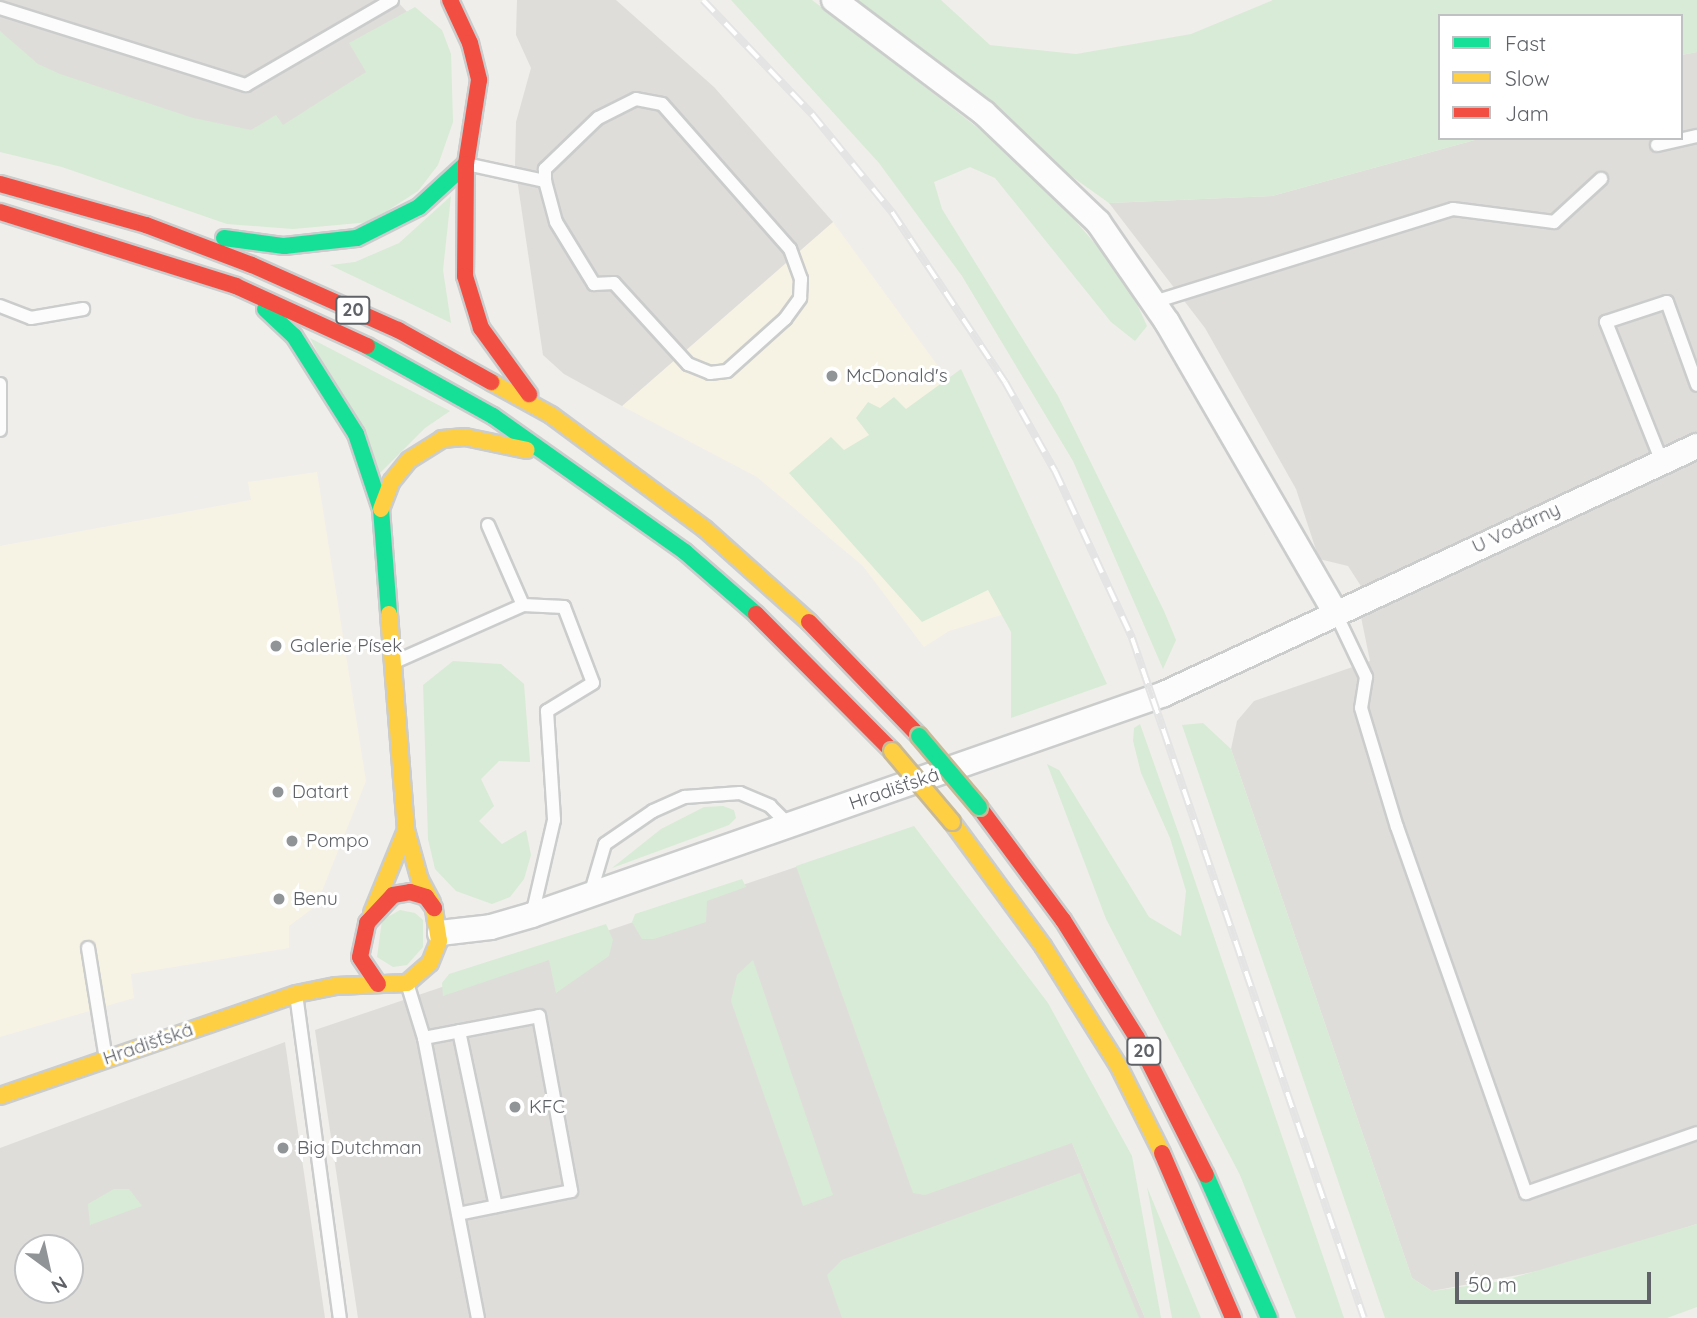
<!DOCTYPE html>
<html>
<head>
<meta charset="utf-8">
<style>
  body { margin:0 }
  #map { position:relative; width:1697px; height:1318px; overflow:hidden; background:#efeeea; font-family:Quicksand,sans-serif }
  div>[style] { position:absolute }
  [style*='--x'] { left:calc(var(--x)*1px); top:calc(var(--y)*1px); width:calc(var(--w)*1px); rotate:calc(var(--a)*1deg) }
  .commercial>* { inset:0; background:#f7f3e4 }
  .industrial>* { inset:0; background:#dfddda }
  .green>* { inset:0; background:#d8ebd6 }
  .roads { filter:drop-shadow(2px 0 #cbcccc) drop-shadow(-2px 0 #cbcccc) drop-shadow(0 2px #cbcccc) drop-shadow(0 -2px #cbcccc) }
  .lane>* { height:12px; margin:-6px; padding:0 6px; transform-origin:6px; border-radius:6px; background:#fdfcfc }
  .street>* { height:24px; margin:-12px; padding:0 12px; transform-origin:12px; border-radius:12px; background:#fdfcfc }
  .fast>* { height:16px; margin:-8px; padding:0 8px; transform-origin:8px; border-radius:8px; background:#16e098 }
  .slow>* { height:16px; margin:-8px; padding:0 8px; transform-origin:8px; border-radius:8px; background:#ffcf43 }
  .jam>* { height:16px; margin:-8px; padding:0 8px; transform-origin:8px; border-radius:8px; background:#f24e42 }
  .rail>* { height:8px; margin-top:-4px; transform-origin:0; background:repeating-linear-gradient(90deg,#fff 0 16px,#e4e4e4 0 32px); box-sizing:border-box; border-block:2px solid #e4e4e4 }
  .bridges { filter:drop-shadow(2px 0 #c8b996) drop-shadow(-2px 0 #c8b996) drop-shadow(0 2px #c8b996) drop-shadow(0 -2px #c8b996) }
  .fast-bridge>* { height:16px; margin:-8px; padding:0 8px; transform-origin:8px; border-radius:8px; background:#16e098 }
  .slow-bridge>* { height:16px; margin:-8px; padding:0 8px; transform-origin:8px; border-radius:8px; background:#ffcf43 }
  .dots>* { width:19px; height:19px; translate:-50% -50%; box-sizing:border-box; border:4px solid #fff; border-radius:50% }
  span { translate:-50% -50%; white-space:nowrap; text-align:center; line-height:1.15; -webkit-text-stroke:6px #fff; paint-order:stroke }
  .shield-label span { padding:2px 5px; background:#fff; border:2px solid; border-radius:5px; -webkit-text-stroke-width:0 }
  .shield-label { font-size:18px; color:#5f6368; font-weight:700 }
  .poi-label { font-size:19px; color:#5f6368 }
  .left { translate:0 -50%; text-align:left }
  .street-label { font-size:19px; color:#5f6368 }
  .legend { position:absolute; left:1438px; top:14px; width:245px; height:126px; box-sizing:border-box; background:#fff; border:2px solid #bfc1c3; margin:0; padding:9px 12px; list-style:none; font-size:21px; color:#5f6368 }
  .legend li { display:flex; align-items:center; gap:14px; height:35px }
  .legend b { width:35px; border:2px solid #bfc1c3 }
  .north { position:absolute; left:14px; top:1234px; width:70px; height:70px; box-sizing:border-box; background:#fff; border:2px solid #bfc1c3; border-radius:50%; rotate:147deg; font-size:19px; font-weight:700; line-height:28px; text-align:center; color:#5f6368 }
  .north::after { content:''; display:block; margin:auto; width:24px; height:32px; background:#919496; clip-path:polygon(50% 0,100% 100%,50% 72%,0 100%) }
  .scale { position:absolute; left:1455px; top:1272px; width:196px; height:32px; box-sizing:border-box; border:4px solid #5f6368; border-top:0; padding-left:9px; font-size:21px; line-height:24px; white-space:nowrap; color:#5f6368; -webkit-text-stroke:5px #fff; paint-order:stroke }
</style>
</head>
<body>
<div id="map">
  <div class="commercial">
    <div style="clip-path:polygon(833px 222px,951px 384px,1043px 602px,949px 631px,924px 647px,863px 566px,757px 477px,622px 406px)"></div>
    <div style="clip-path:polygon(317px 472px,366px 781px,316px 906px,289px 926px,289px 948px,131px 974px,134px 998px,0 1037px,0 546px,251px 500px,248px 482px)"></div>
  </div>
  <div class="industrial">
    <div style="clip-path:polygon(0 0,396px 0,422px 28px,429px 144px,0 144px)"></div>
    <div style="clip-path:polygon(517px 0,616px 0,714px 87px,833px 222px,622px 406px,564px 374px,543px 355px,515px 165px,516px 122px,531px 68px,516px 35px)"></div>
    <div style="clip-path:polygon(1697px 52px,1697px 1224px,1560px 1267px,1432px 1291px,1412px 1278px,1231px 749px,1237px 721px,1254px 701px,1370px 661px,1361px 617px,1377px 611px,1348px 566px,1319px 559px,1296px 489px,1205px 328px,1109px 203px,1272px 196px,1482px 138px,1681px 138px,1681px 55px)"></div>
    <div style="clip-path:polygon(908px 829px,1045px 1078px,1145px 1318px,358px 1318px,315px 1030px)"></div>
    <div style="clip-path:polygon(evenodd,285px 1042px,325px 1318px,0 1318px,0 1148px,285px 1042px,28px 1248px,70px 1248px,70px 1290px,28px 1290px,28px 1248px)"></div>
  </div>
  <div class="green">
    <div style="clip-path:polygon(731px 0,812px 0,991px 138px,1065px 209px,1125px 278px,1147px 326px,1135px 341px,1111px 322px,995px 178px,970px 167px,934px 182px,942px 209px,1058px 396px,1164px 611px,1176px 640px,1163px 669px,1073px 461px,962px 276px,879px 163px)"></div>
    <div style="clip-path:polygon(857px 0,941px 0,990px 45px,1076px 54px,1191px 34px,1273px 0,1697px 0,1697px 52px,1681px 55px,1681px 16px,1440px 16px,1440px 138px,1482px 138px,1272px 196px,1109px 203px,1029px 146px)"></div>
    <div style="clip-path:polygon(415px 7px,442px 30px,451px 54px,453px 122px,438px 165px,418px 191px,370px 222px,293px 229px,227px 224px,62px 167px,0 152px,0 31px,38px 64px,60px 74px,193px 118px,251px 130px,276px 115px,283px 125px,366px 72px,349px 43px)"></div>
    <div style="clip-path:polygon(451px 196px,443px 270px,451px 323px,330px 265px,355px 262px,399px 243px)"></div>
    <div style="clip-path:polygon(310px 338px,450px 411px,425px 428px,379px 474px)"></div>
    <div style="clip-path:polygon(961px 369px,1107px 684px,1011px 718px,1011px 632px,988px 590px,922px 622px,789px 473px,831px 437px,844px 450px,869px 435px,856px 418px,868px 402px,880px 408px,894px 397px,906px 409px)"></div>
    <div style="clip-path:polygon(453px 661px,501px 664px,524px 684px,530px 762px,499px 761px,481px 779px,494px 806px,479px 821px,502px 844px,526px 830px,531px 855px,524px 879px,510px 897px,492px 904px,456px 891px,435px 869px,428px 839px,423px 685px)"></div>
    <div style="clip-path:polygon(1203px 723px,1231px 749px,1412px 1278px,1432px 1291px,1502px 1281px,1697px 1224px,1697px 1307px,1667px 1318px,1385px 1318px,1182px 725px)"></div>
    <div style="clip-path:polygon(1140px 724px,1181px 840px,1344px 1318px,1296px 1318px,1240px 1175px,1106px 919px,1047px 764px,1059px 770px,1149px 917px,1181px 936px,1186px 891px,1170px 838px,1141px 773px,1133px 741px,1134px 728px)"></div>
    <div style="clip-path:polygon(723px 806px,734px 810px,736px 818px,729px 825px,612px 868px,661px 829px,704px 807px)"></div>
    <div style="clip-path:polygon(914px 826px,1048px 1003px,1132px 1156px,1161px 1318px,1145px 1318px,1072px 1143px,925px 1195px,913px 1193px,796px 866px)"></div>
    <div style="clip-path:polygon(742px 879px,746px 887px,707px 901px,706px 922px,654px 939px,642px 939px,632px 922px,635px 914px)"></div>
    <div style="clip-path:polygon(400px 910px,415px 913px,423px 920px,423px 947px,407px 965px,393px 967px,377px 957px,382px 920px)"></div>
    <div style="clip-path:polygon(606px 924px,613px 940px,609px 956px,556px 993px,549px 960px,443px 996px,442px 983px,449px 974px)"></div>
    <div style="clip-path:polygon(753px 960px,833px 1195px,803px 1206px,731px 1001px,737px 975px)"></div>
    <div style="clip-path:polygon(1080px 1173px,1139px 1318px,842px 1318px,827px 1275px,842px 1260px)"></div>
    <div style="clip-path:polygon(1147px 1187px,1201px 1318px,1172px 1318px)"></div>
    <div style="clip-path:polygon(114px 1189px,129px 1189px,142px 1206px,90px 1225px,88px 1204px)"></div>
  </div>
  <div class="roads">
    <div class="lane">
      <div style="--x:0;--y:8;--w:258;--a:17.4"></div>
      <div style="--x:246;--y:85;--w:169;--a:-30.2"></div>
      <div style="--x:1657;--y:145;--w:41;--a:-12.7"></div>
      <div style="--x:471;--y:165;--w:76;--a:12.2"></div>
      <div style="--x:545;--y:181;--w:42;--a:75"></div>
      <div style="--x:556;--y:222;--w:73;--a:58.5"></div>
      <div style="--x:594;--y:284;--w:20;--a:-3"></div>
      <div style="--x:614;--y:283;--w:110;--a:47.6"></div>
      <div style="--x:688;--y:364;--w:24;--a:22"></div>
      <div style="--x:710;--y:373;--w:17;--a:-7"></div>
      <div style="--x:727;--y:371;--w:78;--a:-41.9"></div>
      <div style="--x:785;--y:319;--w:26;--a:-54"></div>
      <div style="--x:800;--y:298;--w:19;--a:-87"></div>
      <div style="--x:801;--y:279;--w:32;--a:-110"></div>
      <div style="--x:790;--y:249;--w:193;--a:-131.4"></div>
      <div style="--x:662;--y:104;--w:26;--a:-169"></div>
      <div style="--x:636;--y:99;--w:42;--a:153.4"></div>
      <div style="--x:598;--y:118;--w:74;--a:136.1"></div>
      <div style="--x:545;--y:169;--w:12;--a:90"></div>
      <div style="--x:1154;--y:302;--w:313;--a:-17.3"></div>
      <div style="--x:1453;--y:209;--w:102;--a:7.3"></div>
      <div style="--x:1554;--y:222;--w:64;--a:-42.5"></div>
      <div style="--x:0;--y:306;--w:33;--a:21"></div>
      <div style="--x:31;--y:318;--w:53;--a:-9.8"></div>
      <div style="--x:0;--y:384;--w:46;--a:90"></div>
      <div style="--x:1662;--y:462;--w:151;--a:-111.8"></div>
      <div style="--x:1606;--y:322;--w:64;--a:-18.2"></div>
      <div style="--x:1667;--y:302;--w:88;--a:70.1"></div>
      <div style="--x:488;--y:525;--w:87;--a:66.4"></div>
      <div style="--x:1336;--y:614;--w:70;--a:64.5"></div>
      <div style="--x:1366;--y:677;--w:31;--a:99"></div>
      <div style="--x:1361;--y:708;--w:124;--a:73.2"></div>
      <div style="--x:1397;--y:827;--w:388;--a:70.6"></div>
      <div style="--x:1526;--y:1193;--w:181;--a:-19.3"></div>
      <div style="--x:399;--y:660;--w:136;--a:-23.9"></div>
      <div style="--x:523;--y:605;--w:41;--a:2.8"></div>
      <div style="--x:564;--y:607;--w:81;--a:69.1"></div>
      <div style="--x:593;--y:683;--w:54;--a:148.7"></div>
      <div style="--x:547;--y:711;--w:109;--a:86.3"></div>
      <div style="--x:554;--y:820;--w:98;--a:103"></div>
      <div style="--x:590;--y:895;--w:53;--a:-73.6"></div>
      <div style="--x:605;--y:844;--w:58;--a:-34.5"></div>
      <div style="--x:653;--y:811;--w:35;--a:-24"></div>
      <div style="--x:685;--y:797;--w:55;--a:-4.2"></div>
      <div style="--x:740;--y:793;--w:33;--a:23"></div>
      <div style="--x:770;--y:806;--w:28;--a:45"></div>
      <div style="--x:88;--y:948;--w:112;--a:80.8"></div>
      <div style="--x:407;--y:983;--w:58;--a:72.8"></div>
      <div style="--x:424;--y:1038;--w:285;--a:79.1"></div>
      <div style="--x:296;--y:994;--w:327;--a:82.3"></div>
      <div style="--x:459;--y:1031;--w:179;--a:78.1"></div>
      <div style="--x:424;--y:1038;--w:117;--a:-10.8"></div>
      <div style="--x:539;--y:1016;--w:178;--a:79.6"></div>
      <div style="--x:571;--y:1191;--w:115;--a:168.5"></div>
    </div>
    <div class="street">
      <div style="--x:834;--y:0;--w:188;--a:37"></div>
      <div style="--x:984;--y:113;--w:158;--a:43.7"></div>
      <div style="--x:1098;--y:222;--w:121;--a:55.4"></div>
      <div style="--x:1167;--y:322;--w:337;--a:59.9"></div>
      <div style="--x:440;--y:933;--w:51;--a:-6.7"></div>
      <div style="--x:491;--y:927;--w:43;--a:-16.3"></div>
      <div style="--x:532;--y:915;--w:670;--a:-19.27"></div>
      <div style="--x:1164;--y:694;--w:588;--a:-24.95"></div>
    </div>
    <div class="fast">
      <div style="--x:224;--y:238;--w:61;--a:7.6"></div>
      <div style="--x:284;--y:246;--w:73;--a:-6.3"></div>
      <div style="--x:357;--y:238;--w:69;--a:-26.6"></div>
      <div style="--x:419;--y:207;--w:64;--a:-42.5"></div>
      <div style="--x:265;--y:309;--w:40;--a:43"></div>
      <div style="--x:294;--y:336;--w:116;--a:57.7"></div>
      <div style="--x:356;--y:434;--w:79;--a:71.6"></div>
      <div style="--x:381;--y:509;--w:105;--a:85.6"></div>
      <div style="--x:367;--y:346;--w:144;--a:29.1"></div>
      <div style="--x:493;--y:416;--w:235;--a:35.3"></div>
      <div style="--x:685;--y:552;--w:94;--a:41.1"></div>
      <div style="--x:1206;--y:1175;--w:156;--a:66.2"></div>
    </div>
    <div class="slow">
      <div style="--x:491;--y:382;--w:68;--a:28.8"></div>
      <div style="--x:551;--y:415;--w:192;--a:36.5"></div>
      <div style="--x:705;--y:529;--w:140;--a:41.8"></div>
      <div style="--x:381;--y:509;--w:30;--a:-69"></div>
      <div style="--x:392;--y:481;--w:27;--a:-51"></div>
      <div style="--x:409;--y:460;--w:39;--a:-32"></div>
      <div style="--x:442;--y:439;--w:23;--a:-5"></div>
      <div style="--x:465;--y:437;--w:63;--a:11.8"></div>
      <div style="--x:389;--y:614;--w:217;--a:85.5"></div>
      <div style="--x:406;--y:830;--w:52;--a:74.4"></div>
      <div style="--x:420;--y:880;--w:26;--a:62"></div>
      <div style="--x:952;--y:822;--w:154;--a:53.7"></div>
      <div style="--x:1043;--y:946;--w:141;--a:57.8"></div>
      <div style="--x:1118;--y:1065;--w:98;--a:63.4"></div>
      <div style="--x:372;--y:913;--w:90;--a:-67.7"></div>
      <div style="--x:0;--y:1096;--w:313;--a:-19"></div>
      <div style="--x:296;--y:994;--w:41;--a:-11.3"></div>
      <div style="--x:336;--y:986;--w:71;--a:-2.4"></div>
      <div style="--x:407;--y:983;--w:30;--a:-41"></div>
      <div style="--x:430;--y:963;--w:24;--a:-68"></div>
      <div style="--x:439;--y:941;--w:33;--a:-99"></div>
    </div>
    <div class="jam">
      <div style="--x:450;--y:0;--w:47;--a:65.1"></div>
      <div style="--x:470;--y:43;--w:38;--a:76"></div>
      <div style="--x:479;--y:80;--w:85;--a:98.8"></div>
      <div style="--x:466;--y:164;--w:112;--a:90.5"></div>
      <div style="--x:465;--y:276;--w:54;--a:72.9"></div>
      <div style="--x:481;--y:328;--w:82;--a:54"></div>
      <div style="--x:0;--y:184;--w:152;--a:15.7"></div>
      <div style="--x:146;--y:225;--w:113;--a:20.7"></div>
      <div style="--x:252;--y:265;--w:160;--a:24"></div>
      <div style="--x:398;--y:330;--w:107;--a:29.2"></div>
      <div style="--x:0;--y:212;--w:247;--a:17.4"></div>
      <div style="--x:236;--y:286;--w:144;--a:24.6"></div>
      <div style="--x:756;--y:614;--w:193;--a:45.2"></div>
      <div style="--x:809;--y:622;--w:158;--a:46"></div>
      <div style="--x:979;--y:807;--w:141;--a:53.4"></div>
      <div style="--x:1063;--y:920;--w:139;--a:57.9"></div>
      <div style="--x:1137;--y:1038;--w:153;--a:63.3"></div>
      <div style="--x:378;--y:984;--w:32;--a:-124"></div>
      <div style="--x:360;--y:957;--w:35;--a:-78"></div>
      <div style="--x:367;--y:923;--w:38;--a:-47"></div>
      <div style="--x:393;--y:895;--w:17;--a:-10"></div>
      <div style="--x:410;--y:892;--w:17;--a:17"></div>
      <div style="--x:426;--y:897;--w:14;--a:54"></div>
      <div style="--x:1162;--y:1153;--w:180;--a:66.7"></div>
    </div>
  </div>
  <div class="rail">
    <div style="--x:703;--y:0;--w:158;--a:46.3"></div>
    <div style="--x:812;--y:114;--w:127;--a:50.8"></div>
    <div style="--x:892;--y:212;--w:204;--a:56.4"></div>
    <div style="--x:1005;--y:382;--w:102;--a:60.7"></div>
    <div style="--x:1055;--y:471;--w:184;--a:65.2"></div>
    <div style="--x:1132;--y:638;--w:718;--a:71.16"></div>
  </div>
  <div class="bridges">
    <div class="fast-bridge">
      <div style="--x:919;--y:736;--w:93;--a:49.8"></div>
    </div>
    <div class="slow-bridge">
      <div style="--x:892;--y:751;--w:93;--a:49.8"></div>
    </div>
  </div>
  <div class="dots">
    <div style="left:832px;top:376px;background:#919496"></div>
    <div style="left:276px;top:646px;background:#919496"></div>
    <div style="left:278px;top:792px;background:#919496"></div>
    <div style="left:292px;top:841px;background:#919496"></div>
    <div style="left:279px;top:899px;background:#919496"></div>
    <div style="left:515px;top:1107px;background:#919496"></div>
    <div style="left:283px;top:1148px;background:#919496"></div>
  </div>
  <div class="shield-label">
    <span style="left:353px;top:310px">20</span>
    <span style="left:1144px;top:1051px">20</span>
  </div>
  <div class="poi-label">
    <span class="left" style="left:846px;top:376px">McDonald's</span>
    <span class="left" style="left:290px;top:646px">Galerie Písek</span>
    <span class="left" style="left:292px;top:792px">Datart</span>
    <span class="left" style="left:306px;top:841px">Pompo</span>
    <span class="left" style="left:293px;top:899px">Benu</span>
    <span class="left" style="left:529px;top:1107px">KFC</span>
    <span class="left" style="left:297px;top:1148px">Big Dutchman</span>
  </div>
  <div class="street-label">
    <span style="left:1516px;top:528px;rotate:-25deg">U Vodárny</span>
    <span style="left:894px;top:789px;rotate:-19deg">Hradišťská</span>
    <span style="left:148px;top:1044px;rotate:-19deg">Hradišťská</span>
  </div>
  <ul class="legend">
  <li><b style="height:9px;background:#16e098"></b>Fast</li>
  <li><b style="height:9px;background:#ffcf43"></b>Slow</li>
  <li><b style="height:9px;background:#f24e42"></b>Jam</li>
  </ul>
  <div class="north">N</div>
  <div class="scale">50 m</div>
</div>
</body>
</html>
